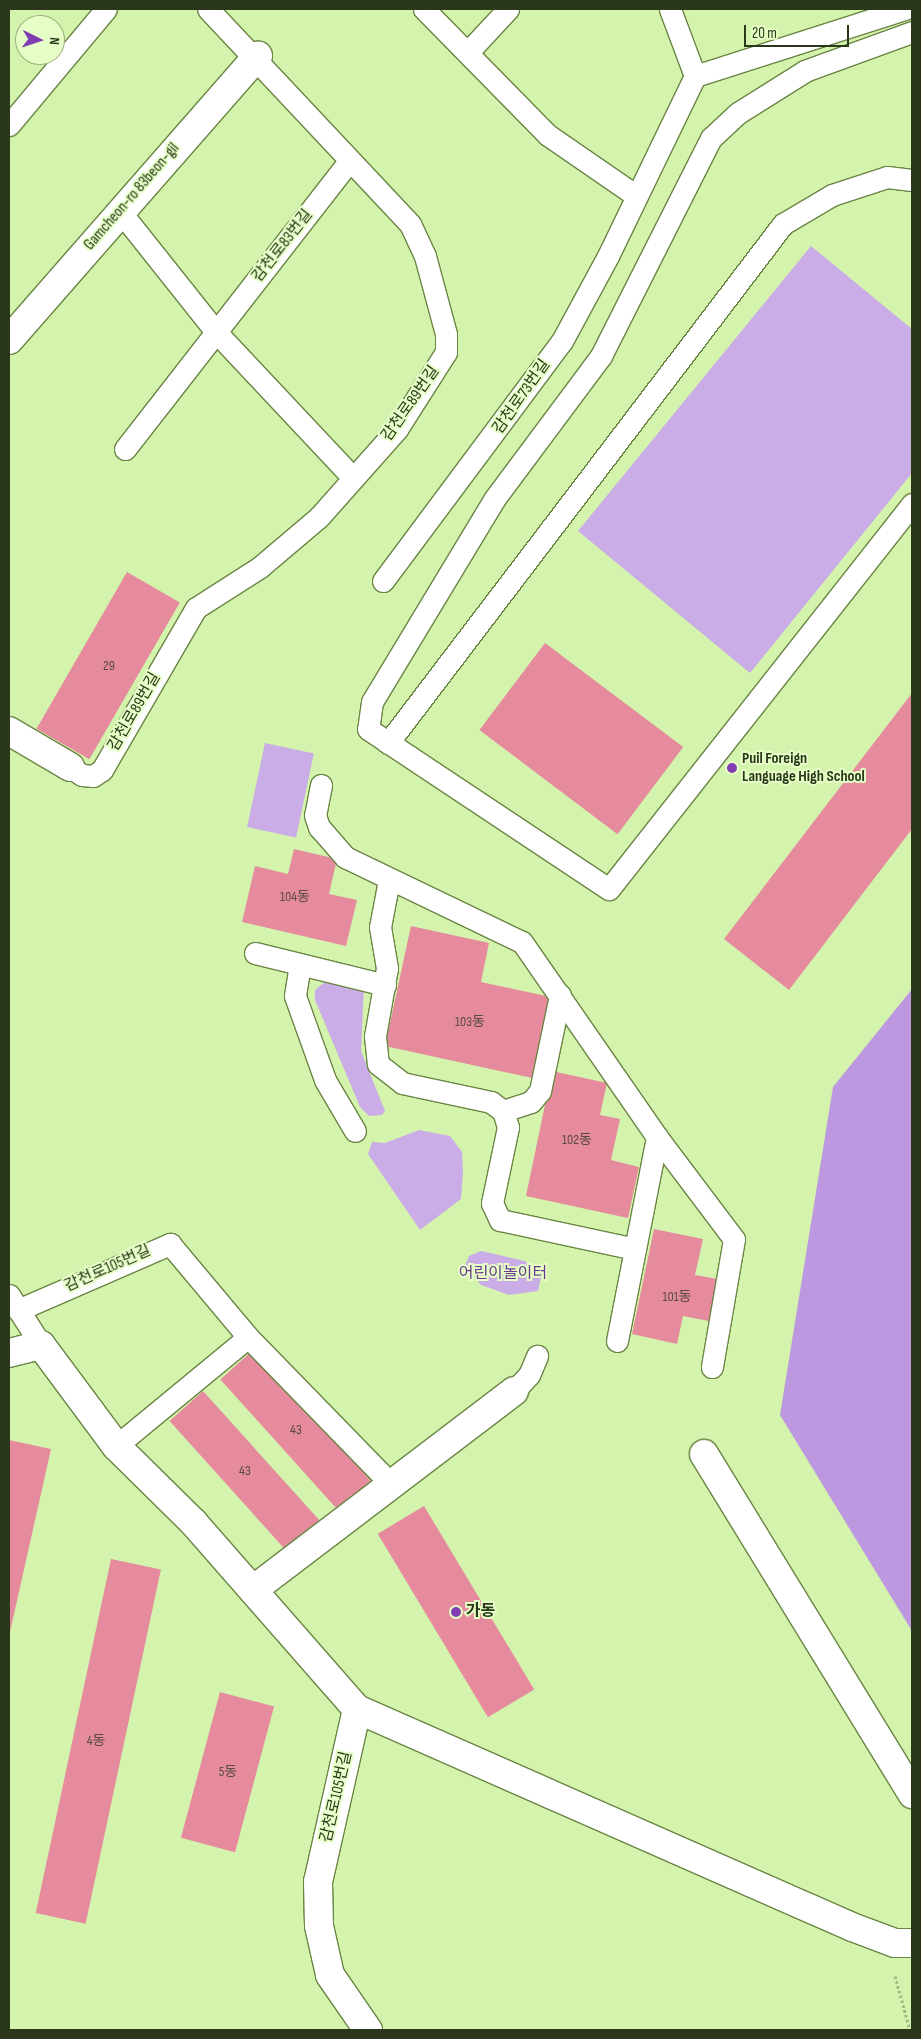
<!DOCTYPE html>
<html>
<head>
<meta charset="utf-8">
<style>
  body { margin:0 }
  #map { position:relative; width:921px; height:2039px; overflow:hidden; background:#d4f4ad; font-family:"Sofia Sans Condensed","Noto Sans KR",sans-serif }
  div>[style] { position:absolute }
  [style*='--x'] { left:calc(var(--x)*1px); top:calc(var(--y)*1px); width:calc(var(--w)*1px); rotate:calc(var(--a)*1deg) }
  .green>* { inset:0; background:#caace6; transform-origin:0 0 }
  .forest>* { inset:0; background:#bd97e0 }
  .building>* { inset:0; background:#e58b9d; transform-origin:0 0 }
  .path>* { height:3px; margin-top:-1.5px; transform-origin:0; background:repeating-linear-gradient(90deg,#a0ba80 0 2.5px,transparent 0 5px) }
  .roads { filter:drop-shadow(1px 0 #6a8544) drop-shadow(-1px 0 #6a8544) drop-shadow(0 1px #6a8544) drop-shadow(0 -1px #6a8544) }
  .service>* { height:21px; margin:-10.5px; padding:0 10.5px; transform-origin:10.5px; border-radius:10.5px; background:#fff }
  .minor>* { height:28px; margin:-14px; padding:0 14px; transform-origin:14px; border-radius:14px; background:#fff }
  .dots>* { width:14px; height:14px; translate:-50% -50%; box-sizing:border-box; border:2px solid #e5ffc6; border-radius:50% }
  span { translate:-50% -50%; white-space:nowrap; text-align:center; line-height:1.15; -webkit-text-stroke:4px #e5ffc6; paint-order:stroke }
  .number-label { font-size:14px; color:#5a4c3c }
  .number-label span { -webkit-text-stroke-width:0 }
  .street-label { font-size:16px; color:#2b371b }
  .poi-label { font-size:16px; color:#2b371b; font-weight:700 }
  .left { translate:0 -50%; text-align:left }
  .park-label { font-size:16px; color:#69388e }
  .frame { position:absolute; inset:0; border:10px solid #2b371b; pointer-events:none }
  .north { position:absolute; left:15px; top:15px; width:50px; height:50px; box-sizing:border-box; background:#e5ffc6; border:1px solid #9baf82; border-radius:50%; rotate:94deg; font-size:14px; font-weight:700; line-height:20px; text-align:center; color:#2b371b }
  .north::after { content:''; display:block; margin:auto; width:18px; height:22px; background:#813eb2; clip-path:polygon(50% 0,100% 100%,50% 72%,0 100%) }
  .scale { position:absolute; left:744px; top:25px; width:105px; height:22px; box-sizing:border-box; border:2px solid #2b371b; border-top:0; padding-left:6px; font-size:15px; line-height:18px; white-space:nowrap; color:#2b371b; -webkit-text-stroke:4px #e5ffc6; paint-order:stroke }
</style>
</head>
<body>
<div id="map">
  <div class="green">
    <div style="clip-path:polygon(811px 246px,912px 329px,912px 473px,750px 673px,578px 531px)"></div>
    <div style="left:265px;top:743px;width:50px;height:86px;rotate:12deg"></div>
    <div style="clip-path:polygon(327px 980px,364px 987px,361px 1051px,385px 1111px,382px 1115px,369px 1116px,360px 1107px,315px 1000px,315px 990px)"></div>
    <div style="clip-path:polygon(419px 1130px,450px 1136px,462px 1152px,463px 1172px,461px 1199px,420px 1230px,368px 1154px,372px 1142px,385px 1143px)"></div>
    <div style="clip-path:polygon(481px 1251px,525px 1261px,541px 1277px,538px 1291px,509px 1295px,481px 1285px,465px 1266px,469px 1256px)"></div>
  </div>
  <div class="forest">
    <div style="clip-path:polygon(912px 989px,912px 1631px,780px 1415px,833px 1087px)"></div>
  </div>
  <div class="building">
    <div style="left:127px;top:572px;width:61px;height:181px;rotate:30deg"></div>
    <div style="left:545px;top:643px;width:173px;height:109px;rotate:37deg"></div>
    <div style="clip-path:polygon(912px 693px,912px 829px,789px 990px,724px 939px)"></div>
    <div style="clip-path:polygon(294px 849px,337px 859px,329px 894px,357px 900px,346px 946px,242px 922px,255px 866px,288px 874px)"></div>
    <div style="clip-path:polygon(411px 926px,489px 943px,481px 982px,555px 998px,537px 1079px,385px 1046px)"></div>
    <div style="clip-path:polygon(552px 1071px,607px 1083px,600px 1115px,620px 1119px,611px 1160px,639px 1167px,628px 1218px,526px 1196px)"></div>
    <div style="clip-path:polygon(654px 1229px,703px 1239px,695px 1275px,718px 1279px,709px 1321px,683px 1316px,677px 1344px,632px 1334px)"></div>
    <div style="left:253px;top:1350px;width:176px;height:44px;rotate:48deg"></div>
    <div style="left:203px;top:1391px;width:176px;height:45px;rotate:48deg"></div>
    <div style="clip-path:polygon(9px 1440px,51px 1449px,10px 1632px,9px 1632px)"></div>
    <div style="left:424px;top:1506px;width:214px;height:54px;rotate:59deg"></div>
    <div style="left:111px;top:1559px;width:51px;height:362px;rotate:12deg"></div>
    <div style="left:220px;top:1692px;width:56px;height:151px;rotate:15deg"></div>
  </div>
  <div class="path">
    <div style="--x:895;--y:1976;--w:56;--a:74.5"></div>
  </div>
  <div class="roads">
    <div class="service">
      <div style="--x:424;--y:9;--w:177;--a:45.5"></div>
      <div style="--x:548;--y:135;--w:106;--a:34.6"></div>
      <div style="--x:912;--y:32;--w:114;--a:160"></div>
      <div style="--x:805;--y:71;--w:79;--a:147.9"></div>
      <div style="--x:738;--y:113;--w:37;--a:137"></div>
      <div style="--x:711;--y:138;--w:244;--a:116.8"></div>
      <div style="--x:601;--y:356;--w:177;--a:126.7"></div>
      <div style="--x:495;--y:498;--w:238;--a:121.1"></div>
      <div style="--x:372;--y:702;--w:27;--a:98"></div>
      <div style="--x:368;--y:729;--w:289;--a:33.6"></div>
      <div style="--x:609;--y:889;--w:490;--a:-51.8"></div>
      <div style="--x:468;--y:52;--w:59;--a:-47.1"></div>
      <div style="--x:695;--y:76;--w:220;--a:-17.7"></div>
      <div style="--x:9;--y:125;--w:151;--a:-50.1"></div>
      <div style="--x:119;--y:210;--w:156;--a:51.5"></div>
      <div style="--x:216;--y:332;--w:200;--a:46.8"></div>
      <div style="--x:125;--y:449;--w:365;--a:-52.1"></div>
      <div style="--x:383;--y:581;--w:299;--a:-53.3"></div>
      <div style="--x:562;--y:341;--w:97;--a:-61.6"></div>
      <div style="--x:608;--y:256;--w:200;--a:-64.2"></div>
      <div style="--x:695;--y:76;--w:72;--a:-110.5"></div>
      <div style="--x:388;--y:743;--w:652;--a:-52.73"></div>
      <div style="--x:783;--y:224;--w:57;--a:-30.6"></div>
      <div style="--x:832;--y:195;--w:58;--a:-18.1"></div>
      <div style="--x:887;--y:177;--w:25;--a:7"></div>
      <div style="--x:70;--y:767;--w:14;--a:34"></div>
      <div style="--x:82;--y:775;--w:11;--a:5"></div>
      <div style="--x:93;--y:776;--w:11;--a:-34"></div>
      <div style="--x:102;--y:770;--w:187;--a:-59.9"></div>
      <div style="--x:196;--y:608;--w:76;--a:-32.6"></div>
      <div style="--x:260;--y:567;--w:77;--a:-40.3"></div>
      <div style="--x:319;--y:517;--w:118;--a:-48.4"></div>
      <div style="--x:397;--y:429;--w:91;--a:-57.5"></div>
      <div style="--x:446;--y:352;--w:18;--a:-90"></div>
      <div style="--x:446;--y:334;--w:81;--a:-105.1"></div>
      <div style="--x:425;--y:256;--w:35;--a:-115"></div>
      <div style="--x:410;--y:224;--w:295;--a:-133.2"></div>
      <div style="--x:321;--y:785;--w:31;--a:101"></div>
      <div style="--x:315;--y:815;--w:13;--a:72"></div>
      <div style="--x:319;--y:827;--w:40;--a:49"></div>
      <div style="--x:345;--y:857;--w:196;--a:25.7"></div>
      <div style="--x:522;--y:942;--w:237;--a:55.3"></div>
      <div style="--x:389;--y:880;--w:48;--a:100.8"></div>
      <div style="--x:380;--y:927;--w:42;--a:80.3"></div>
      <div style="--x:387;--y:968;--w:69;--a:100"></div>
      <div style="--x:375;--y:1036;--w:28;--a:84"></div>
      <div style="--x:378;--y:1064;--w:31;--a:38"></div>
      <div style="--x:402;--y:1083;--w:91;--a:12.1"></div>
      <div style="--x:491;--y:1102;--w:15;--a:37"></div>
      <div style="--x:503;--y:1111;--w:17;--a:73"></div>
      <div style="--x:508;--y:1127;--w:78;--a:101.9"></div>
      <div style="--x:492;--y:1203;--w:19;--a:65"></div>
      <div style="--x:500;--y:1220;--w:138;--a:12.1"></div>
      <div style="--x:255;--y:953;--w:134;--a:13.8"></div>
      <div style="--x:300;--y:964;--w:32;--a:99"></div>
      <div style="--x:295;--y:996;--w:89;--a:70.3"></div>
      <div style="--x:325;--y:1080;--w:59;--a:59.5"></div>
      <div style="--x:503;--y:1111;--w:29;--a:-18"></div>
      <div style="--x:531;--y:1102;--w:14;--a:-51"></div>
      <div style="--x:540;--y:1091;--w:98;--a:-78.2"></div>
      <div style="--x:9;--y:1295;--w:59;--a:57.4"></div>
      <div style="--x:18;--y:1310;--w:166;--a:-23.5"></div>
      <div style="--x:170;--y:1244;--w:121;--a:50"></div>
      <div style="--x:248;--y:1337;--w:206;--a:45.8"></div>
      <div style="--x:617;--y:1341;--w:208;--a:-78.9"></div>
      <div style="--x:657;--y:1137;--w:128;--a:53"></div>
      <div style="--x:734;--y:1239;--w:130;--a:99.8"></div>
      <div style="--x:514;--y:1391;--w:22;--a:-47"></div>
      <div style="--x:529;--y:1375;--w:21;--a:-67"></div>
      <div style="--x:116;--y:1446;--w:171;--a:-39.5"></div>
    </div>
    <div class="minor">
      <div style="--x:9;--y:340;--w:378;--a:-48.8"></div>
      <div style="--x:9;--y:731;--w:71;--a:30.5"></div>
      <div style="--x:9;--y:1353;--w:33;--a:-14"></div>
      <div style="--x:41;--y:1345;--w:126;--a:53.4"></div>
      <div style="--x:116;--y:1446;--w:110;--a:44.6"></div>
      <div style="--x:194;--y:1523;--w:247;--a:48.8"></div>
      <div style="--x:357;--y:1709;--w:541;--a:23.77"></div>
      <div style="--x:852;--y:1927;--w:46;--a:20.4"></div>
      <div style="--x:895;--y:1943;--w:17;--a:0"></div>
      <div style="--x:704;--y:1454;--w:399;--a:58.5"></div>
      <div style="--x:253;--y:1590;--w:328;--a:-37.3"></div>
      <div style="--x:357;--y:1709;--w:177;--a:102.7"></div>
      <div style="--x:318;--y:1882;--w:44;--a:88.7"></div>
      <div style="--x:319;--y:1926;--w:50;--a:77.3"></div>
      <div style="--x:330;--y:1975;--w:67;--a:55.4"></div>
    </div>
  </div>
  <div class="dots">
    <div style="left:732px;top:768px;background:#813eb2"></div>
    <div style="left:456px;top:1612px;background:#813eb2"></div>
  </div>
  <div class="number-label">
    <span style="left:109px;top:666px">29</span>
    <span style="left:295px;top:897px">104동</span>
    <span style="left:470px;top:1022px">103동</span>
    <span style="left:577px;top:1140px">102동</span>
    <span style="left:677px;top:1297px">101동</span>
    <span style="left:296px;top:1430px">43</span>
    <span style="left:245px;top:1471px">43</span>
    <span style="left:96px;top:1741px">4동</span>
    <span style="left:228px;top:1772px">5동</span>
  </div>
  <div class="street-label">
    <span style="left:132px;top:197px;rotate:-49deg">Gamcheon-ro 83beon-gil</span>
    <span style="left:283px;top:246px;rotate:-52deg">감천로83번길</span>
    <span style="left:522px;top:397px;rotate:-55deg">감천로73번길</span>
    <span style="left:411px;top:404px;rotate:-55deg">감천로89번길</span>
    <span style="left:135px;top:712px;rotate:-60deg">감천로89번길</span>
    <span style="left:108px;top:1269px;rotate:-24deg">감천로105번길</span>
    <span style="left:337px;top:1797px;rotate:-77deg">감천로105번길</span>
  </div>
  <div class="poi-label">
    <span class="left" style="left:742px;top:768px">Puil Foreign<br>Language High School</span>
    <span class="left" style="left:466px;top:1612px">가동</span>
  </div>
  <div class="park-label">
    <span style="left:503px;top:1274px">어린이놀이터</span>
  </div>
  <div class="frame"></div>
  <div class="north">N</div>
  <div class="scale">20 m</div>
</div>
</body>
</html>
